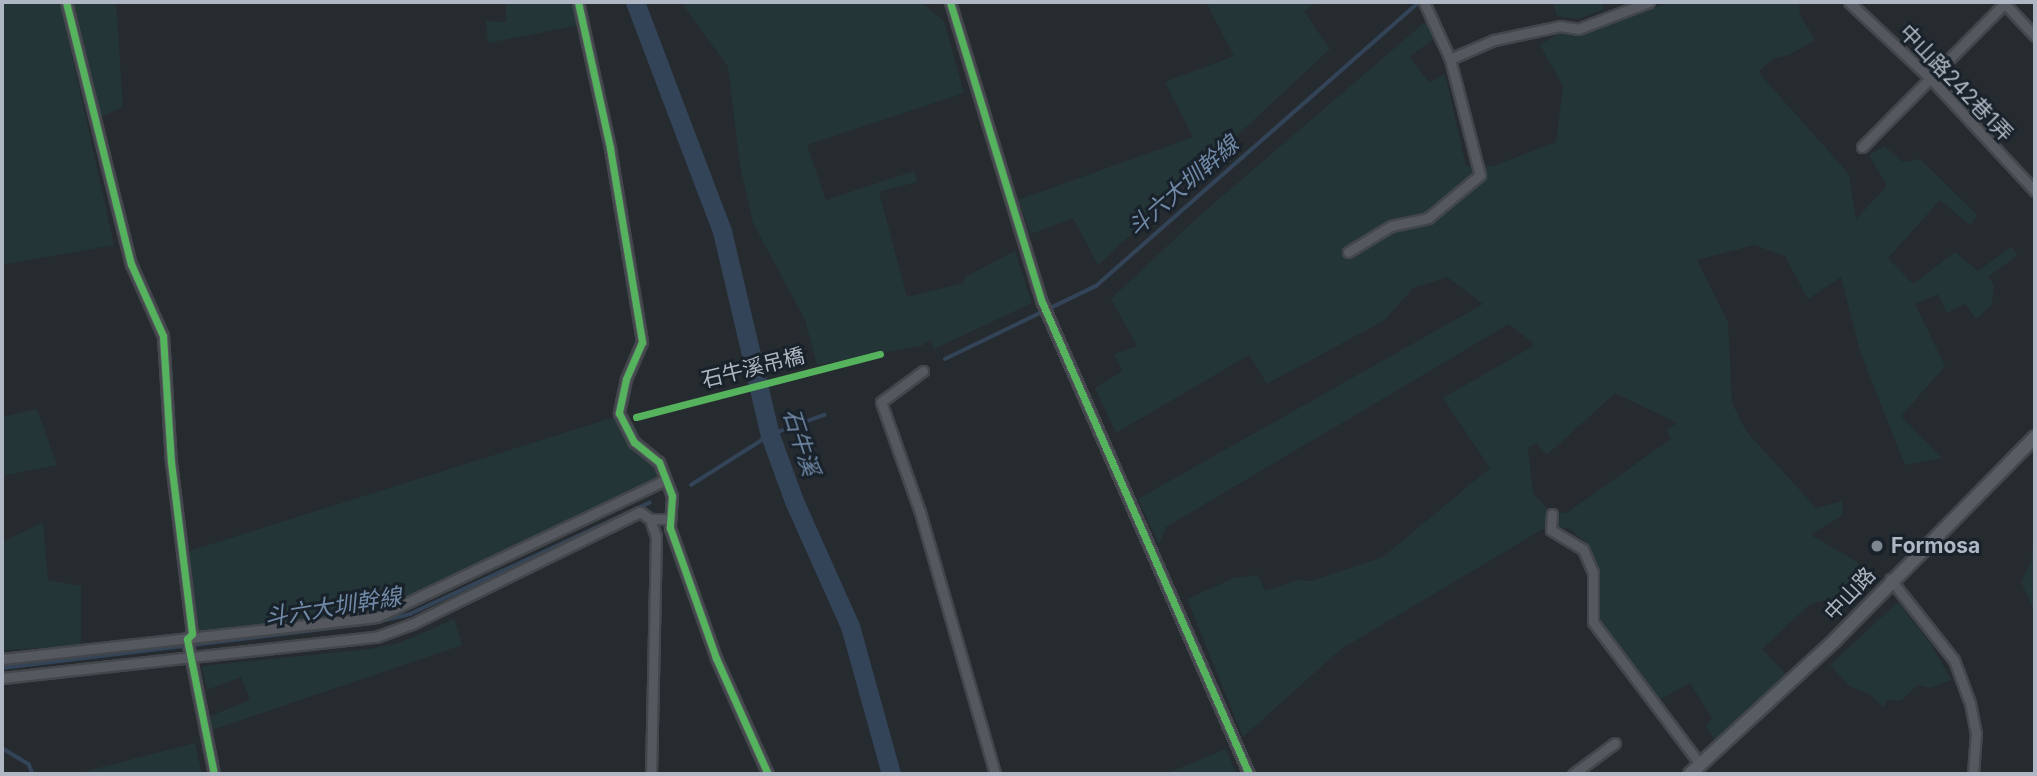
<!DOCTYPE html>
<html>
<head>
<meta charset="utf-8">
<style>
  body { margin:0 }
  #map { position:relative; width:2037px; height:776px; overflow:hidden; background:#262b30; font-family:Inter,"Noto Sans TC",sans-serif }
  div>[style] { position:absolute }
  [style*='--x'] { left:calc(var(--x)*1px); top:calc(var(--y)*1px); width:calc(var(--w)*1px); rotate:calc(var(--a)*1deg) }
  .green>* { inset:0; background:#233536 }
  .stream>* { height:3.5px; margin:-1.75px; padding:0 1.75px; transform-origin:1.75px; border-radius:1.75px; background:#344458 }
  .river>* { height:19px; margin:-9.5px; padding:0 9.5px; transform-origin:9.5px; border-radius:9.5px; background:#344458 }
  .roads { filter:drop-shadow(2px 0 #43474b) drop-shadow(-2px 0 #43474b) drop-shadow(0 2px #43474b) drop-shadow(0 -2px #43474b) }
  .minor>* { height:9px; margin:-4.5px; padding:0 4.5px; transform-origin:4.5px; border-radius:4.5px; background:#55595f }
  .secondary>* { height:12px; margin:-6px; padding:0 6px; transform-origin:6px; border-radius:6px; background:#585d64 }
  .cycleway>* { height:7px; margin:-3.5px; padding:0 3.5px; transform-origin:3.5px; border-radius:3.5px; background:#56b35d }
  .dots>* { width:19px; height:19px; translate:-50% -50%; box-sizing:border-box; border:4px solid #19212a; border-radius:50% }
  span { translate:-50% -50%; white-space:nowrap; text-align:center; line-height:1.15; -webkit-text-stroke:6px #19212a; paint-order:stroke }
  .street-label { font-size:21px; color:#aeb7c3 }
  .poi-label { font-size:21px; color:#aeb7c3; font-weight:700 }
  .left { translate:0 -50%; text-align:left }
  .water-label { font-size:23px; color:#7089a6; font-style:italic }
  .frame { position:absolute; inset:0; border:4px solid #aeb7c3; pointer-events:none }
</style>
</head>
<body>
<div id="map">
  <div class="green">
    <div style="clip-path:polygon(2px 2px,60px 2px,114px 245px,2px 265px)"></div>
    <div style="clip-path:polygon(72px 2px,116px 2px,123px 107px,98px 118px)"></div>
    <div style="clip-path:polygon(506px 2px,576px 2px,580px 25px,488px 43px,486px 21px,506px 22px)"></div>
    <div style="clip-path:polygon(681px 2px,921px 2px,944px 21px,964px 93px,807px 145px,826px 200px,914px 171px,917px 182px,879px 192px,907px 297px,963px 283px,965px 277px,1015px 251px,1032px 303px,934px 349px,930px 340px,921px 346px,817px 365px,805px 320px,753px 223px,740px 165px,728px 67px)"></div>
    <div style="clip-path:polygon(1206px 2px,1316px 2px,1304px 12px,1330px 49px,1098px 265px,1073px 218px,1031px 234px,1018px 200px,1193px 137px,1165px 82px,1234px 56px)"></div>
    <div style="clip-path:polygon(1553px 2px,1602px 2px,1604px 9px,1578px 19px,1557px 16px)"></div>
    <div style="clip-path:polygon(evenodd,1671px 2px,1799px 2px,1800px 15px,1815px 40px,1789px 55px,1774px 58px,1758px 72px,1849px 174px,1856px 219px,1887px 186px,1869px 155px,1884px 146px,1903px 162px,1920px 159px,1977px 215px,1970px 225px,1940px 200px,1888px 258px,1913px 284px,1955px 252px,1978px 271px,2011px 247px,2018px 255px,1988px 277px,1994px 285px,1992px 305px,1976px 319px,1965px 304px,1947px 313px,1938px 294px,1915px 304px,1945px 366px,1901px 416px,1942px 458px,1905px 465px,1860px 351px,1841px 277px,1808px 299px,1785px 256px,1754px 245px,1697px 260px,1728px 322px,1732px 403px,1746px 431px,1816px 508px,1842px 501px,1843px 515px,1811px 535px,1857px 562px,1870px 586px,1831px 623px,1834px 610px,1827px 600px,1810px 604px,1762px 649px,1786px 674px,1716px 742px,1706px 726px,1712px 718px,1690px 683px,1657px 701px,1599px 620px,1597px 570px,1587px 544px,1569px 528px,1543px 529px,1341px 649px,1243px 737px,1187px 599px,1234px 578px,1258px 575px,1265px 591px,1298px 580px,1311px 581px,1383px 557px,1490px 468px,1443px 398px,1535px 345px,1509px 324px,1166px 527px,1159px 544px,1138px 499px,1483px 304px,1447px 277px,1413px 288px,1385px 320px,1267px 384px,1249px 355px,1116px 433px,1095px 388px,1122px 371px,1114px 354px,1137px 346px,1111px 299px,1197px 218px,1426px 21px,1434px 39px,1409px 57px,1429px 82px,1445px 74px,1466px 166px,1493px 166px,1556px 142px,1563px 86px,1540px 45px,1559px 33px,1584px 32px,1671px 2px,1615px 393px,1677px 423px,1667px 430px,1671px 439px,1568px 512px,1552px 514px,1533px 493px,1528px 448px,1536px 443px,1547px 455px,1615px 393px)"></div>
    <div style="clip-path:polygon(37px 409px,57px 465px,2px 476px,2px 417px)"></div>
    <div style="clip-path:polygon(618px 416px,640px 450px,661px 461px,665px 480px,532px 538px,401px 604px,367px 614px,198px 635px,189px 551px)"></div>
    <div style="clip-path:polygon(43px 522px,48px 580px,81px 586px,81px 646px,2px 650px,2px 542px)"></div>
    <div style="clip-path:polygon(2035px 532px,2035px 612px,2021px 582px,2031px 562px)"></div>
    <div style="clip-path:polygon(1898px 602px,1931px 644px,1951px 680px,1930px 688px,1918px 685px,1901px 700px,1887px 700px,1884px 708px,1870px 694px,1849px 686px,1830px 665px)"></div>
    <div style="clip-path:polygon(454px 619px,462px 645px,212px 730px,208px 717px,250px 700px,241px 677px,207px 690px,202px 666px,370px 649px,402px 642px)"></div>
    <div style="clip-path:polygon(195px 743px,202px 774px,75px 774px)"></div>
    <div style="clip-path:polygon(1226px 749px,1236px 774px,1165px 774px)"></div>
  </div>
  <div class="stream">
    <div style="--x:945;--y:359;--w:168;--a:-25.8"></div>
    <div style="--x:1096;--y:286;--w:430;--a:-41.3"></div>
    <div style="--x:691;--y:485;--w:93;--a:-32.3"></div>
    <div style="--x:770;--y:435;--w:58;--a:-20.3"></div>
    <div style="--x:2;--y:668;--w:373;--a:-6.9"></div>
    <div style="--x:372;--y:623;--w:39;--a:-13"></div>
    <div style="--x:410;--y:614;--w:264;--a:-24.9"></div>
    <div style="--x:2;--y:748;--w:31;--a:31"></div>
    <div style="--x:29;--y:764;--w:11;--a:68"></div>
  </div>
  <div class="river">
    <div style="--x:635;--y:2;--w:245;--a:69.2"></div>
    <div style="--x:722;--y:231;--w:210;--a:76.8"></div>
    <div style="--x:770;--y:435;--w:70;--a:70"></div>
    <div style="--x:794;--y:501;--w:137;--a:65.9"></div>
    <div style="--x:850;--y:626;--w:154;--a:74.5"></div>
  </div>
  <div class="roads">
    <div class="minor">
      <div style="--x:66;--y:2;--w:270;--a:76.1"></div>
      <div style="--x:131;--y:264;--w:79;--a:66"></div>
      <div style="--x:163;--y:336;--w:126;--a:86.4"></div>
      <div style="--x:171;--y:462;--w:173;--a:83"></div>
      <div style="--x:192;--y:634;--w:7;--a:135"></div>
      <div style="--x:187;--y:639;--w:138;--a:78.7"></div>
      <div style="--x:578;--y:2;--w:149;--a:77.6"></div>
      <div style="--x:610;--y:148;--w:197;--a:80.6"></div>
      <div style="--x:642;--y:342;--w:40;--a:113.4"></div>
      <div style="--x:626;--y:379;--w:35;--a:102"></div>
      <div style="--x:619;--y:413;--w:33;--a:63"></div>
      <div style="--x:634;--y:442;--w:32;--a:39"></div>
      <div style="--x:659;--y:462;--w:36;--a:69"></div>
      <div style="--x:672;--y:496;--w:32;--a:94"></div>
      <div style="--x:670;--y:528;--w:138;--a:70.5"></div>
      <div style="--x:716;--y:658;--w:127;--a:65.9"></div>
      <div style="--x:950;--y:2;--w:312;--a:73"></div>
      <div style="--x:1041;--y:300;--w:518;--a:66.31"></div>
      <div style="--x:1849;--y:2;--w:112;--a:43.2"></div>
      <div style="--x:1931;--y:79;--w:153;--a:47.1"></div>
      <div style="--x:2003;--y:2;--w:47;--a:46.7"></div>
      <div style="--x:1450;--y:59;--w:48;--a:-23.4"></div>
      <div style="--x:1494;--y:40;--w:67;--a:-12"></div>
      <div style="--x:1560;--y:26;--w:18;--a:9"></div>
      <div style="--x:1578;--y:29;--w:76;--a:-20.8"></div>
      <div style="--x:1862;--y:147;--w:204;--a:-45.2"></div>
      <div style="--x:1348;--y:252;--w:50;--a:-31.2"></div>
      <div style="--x:1391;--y:226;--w:38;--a:-12"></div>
      <div style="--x:1428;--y:218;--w:67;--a:-39.6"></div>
      <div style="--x:1480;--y:175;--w:120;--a:-104.5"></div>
      <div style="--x:1450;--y:59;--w:63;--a:-114.5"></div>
      <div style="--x:923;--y:371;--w:52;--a:143.6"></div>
      <div style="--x:881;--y:402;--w:117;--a:70.5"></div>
      <div style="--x:920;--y:512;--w:273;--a:74"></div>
      <div style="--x:1552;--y:514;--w:16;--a:94"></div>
      <div style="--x:1551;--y:530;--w:37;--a:31"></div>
      <div style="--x:1583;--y:549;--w:25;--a:67"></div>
      <div style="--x:1593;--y:572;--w:50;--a:90"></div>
      <div style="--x:1593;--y:622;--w:178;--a:53"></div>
      <div style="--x:650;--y:519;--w:18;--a:71"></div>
      <div style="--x:656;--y:536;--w:238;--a:91.2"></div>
      <div style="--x:1890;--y:579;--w:103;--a:51.7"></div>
      <div style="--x:1954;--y:660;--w:46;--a:69.6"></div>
      <div style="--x:1970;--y:703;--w:31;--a:79"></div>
      <div style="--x:1976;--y:733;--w:41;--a:94.2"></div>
      <div style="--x:2;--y:659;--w:377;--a:-6.4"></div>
      <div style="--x:377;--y:617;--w:319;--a:-25.4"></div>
      <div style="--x:2;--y:678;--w:376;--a:-6.3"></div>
      <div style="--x:376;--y:637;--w:38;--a:-20"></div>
      <div style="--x:412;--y:624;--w:254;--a:-26.2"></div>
      <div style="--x:640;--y:512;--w:12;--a:35"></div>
      <div style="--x:650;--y:519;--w:17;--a:0"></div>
      <div style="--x:1573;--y:774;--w:52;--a:-36.4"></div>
    </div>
    <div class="secondary">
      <div style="--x:1690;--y:774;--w:197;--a:-42.7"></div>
      <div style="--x:1835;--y:640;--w:285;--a:-45.4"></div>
    </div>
  </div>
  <div class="cycleway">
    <div style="--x:66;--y:2;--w:270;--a:76.1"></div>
    <div style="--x:131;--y:264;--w:79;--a:66"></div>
    <div style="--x:163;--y:336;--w:126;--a:86.4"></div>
    <div style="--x:171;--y:462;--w:173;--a:83"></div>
    <div style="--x:192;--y:634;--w:7;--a:135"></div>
    <div style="--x:187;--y:639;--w:138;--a:78.7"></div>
    <div style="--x:578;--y:2;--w:149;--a:77.6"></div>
    <div style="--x:610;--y:148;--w:197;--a:80.6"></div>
    <div style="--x:642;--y:342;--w:40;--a:113.4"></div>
    <div style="--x:626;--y:379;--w:35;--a:102"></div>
    <div style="--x:619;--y:413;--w:33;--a:63"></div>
    <div style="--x:634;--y:442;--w:32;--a:39"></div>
    <div style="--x:659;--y:462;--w:36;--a:69"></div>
    <div style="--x:672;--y:496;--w:32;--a:94"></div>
    <div style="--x:670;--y:528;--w:138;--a:70.5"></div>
    <div style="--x:716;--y:658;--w:127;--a:65.9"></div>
    <div style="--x:950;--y:2;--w:312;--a:73"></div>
    <div style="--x:1041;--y:300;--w:518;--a:66.31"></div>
    <div style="--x:636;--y:417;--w:252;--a:-14.5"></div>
  </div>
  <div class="dots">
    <div style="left:1877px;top:546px;background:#7e8690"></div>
  </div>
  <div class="street-label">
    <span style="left:1956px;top:83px;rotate:46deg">中山路242巷1弄</span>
    <span style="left:753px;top:368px;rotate:-14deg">石牛溪吊橋</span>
    <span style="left:1850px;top:594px;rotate:-47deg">中山路</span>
  </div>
  <div class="poi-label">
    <span class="left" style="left:1891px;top:546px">Formosa</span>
  </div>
  <div class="water-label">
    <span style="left:1183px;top:186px;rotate:-41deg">斗六大圳幹線</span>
    <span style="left:801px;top:442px;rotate:72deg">石牛溪</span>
    <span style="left:333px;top:607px;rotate:-9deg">斗六大圳幹線</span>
  </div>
  <div class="frame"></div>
</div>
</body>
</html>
